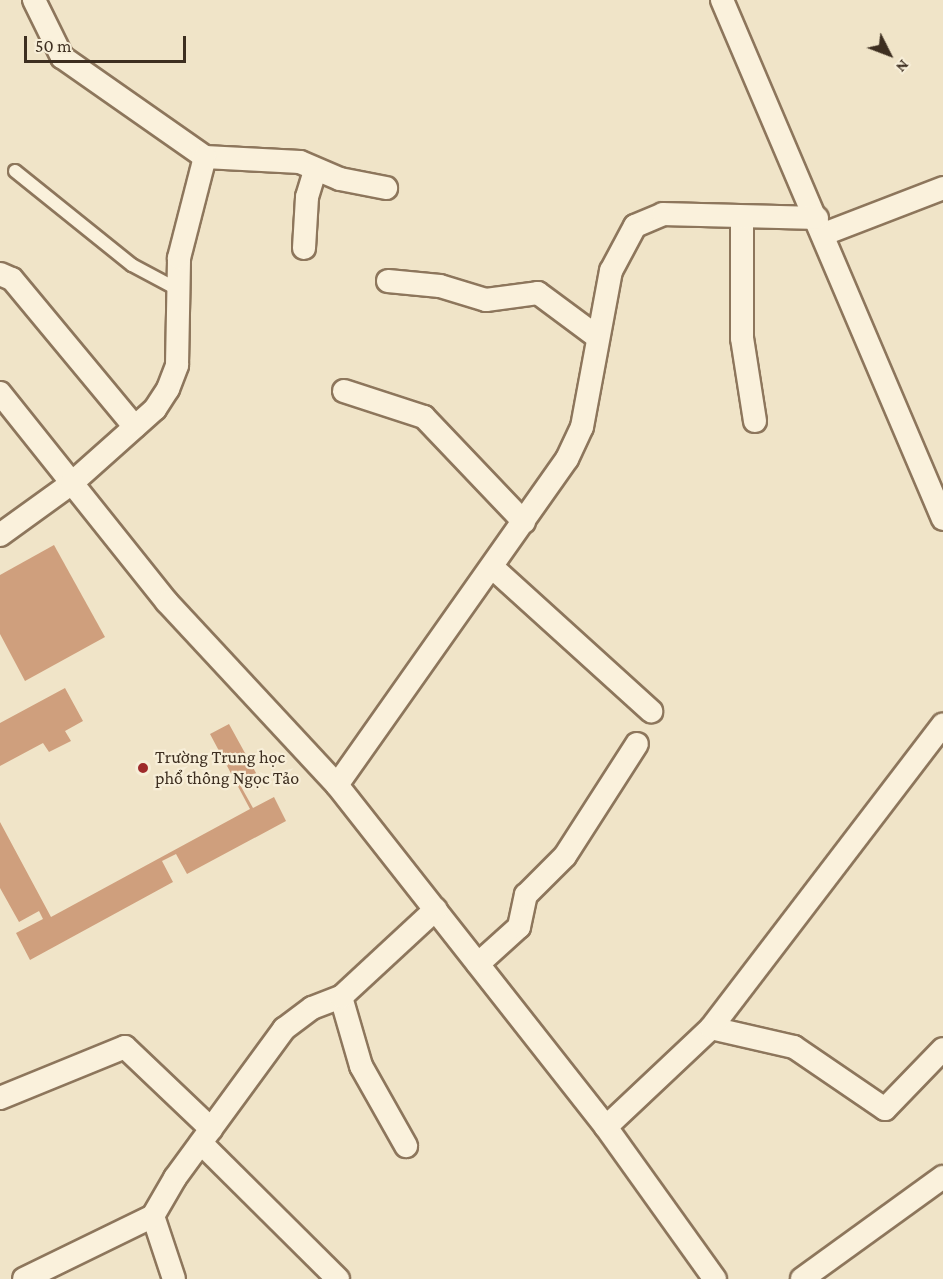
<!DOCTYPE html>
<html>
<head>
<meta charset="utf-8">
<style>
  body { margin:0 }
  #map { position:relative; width:943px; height:1279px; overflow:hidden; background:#f0e4c8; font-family:"Crimson Pro",serif }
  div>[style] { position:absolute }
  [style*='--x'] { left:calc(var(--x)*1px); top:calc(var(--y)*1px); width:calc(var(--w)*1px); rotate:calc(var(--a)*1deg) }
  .building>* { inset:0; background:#cf9f7d }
  .roads { filter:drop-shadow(2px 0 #8d765c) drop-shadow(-2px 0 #8d765c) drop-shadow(0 2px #8d765c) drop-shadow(0 -2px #8d765c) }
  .lane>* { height:12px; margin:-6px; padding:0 6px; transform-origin:6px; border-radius:6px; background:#faf1dc }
  .street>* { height:22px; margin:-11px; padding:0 11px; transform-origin:11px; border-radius:11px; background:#faf1dc }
  .dots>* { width:16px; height:16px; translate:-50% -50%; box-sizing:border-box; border:3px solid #f7eed8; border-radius:50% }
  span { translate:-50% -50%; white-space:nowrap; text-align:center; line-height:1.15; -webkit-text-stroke:4.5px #f7eed8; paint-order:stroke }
  .poi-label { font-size:18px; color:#3d2e20 }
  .left { translate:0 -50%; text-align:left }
  .north { position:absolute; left:859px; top:24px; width:60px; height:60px; -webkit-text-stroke:4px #f7eed8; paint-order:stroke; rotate:132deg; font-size:16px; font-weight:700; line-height:24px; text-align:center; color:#3d2e20 }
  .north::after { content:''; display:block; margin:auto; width:21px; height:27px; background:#3d2e20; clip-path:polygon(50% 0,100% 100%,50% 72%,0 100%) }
  .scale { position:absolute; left:24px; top:36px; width:162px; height:27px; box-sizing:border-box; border:3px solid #3d2e20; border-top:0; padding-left:8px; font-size:18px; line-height:21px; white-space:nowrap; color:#3d2e20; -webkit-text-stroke:4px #f7eed8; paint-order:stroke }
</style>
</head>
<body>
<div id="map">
  <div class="building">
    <div style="clip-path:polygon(54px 545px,105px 637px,25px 681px,0 634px,0 575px)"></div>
    <div style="clip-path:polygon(65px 688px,83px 721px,65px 731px,71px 741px,49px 752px,43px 743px,0 766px,0 723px)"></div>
    <div style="clip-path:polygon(229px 724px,256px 773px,239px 783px,253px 808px,274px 797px,286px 821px,187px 874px,176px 854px,162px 861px,173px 882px,30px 960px,16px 933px,43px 919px,39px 911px,19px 922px,0 888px,0 822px,51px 917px,250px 809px,210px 734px)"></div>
  </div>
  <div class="roads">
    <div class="lane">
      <div style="--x:15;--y:171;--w:150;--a:38.8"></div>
      <div style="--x:132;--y:265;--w:51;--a:28.1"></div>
    </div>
    <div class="street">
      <div style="--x:34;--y:0;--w:64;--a:63.8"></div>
      <div style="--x:62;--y:57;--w:174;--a:35"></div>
      <div style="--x:205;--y:157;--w:95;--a:3"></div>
      <div style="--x:300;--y:162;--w:43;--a:23"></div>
      <div style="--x:340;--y:179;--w:47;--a:11.1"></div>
      <div style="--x:722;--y:0;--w:564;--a:66.93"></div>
      <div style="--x:742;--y:218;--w:120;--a:90"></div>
      <div style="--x:742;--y:338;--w:84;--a:81.1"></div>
      <div style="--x:824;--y:234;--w:128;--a:-21.1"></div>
      <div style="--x:304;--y:248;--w:51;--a:-86.6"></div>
      <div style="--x:307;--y:197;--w:28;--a:-73"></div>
      <div style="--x:0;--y:274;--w:13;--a:23"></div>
      <div style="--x:12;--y:279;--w:192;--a:50.3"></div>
      <div style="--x:388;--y:281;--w:52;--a:5.5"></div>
      <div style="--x:440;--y:286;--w:48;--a:16.9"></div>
      <div style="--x:486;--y:300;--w:52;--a:-7.7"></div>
      <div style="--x:538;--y:293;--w:72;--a:36.6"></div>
      <div style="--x:344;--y:391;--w:84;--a:18"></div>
      <div style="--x:424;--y:417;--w:145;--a:46.4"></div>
      <div style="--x:0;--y:393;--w:268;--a:51.4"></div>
      <div style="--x:167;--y:602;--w:250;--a:47.1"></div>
      <div style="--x:337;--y:785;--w:435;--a:51.8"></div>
      <div style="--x:606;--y:1127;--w:187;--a:54.4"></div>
      <div style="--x:0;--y:535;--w:89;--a:-35.8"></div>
      <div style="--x:72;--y:483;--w:111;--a:-41.7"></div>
      <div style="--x:155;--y:409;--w:24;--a:-57"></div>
      <div style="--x:168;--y:389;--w:26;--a:-69"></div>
      <div style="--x:177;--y:365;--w:107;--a:-88.9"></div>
      <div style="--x:179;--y:258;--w:104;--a:-75.6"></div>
      <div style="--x:492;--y:567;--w:215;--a:42.2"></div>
      <div style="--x:337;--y:785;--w:399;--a:-54.8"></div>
      <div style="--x:567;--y:459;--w:35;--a:-65"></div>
      <div style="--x:582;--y:427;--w:159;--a:-79.5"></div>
      <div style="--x:611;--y:271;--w:51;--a:-61.9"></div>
      <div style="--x:635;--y:226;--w:30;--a:-23"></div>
      <div style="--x:663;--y:214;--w:154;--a:1.5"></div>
      <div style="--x:478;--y:964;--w:55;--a:-42.1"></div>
      <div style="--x:519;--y:927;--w:33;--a:-78"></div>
      <div style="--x:526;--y:895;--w:55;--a:-45"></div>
      <div style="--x:565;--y:856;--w:133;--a:-57.3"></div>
      <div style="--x:341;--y:997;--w:72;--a:73.8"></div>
      <div style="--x:361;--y:1066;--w:92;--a:60.6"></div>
      <div style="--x:711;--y:1028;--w:85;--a:12.9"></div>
      <div style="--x:794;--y:1047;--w:110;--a:34.3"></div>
      <div style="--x:885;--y:1109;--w:83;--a:-46"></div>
      <div style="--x:0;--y:1098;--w:135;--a:-22.2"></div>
      <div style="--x:125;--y:1047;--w:119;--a:43.6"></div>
      <div style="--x:606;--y:1127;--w:144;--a:-43.3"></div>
      <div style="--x:711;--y:1028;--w:382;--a:-52.6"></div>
      <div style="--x:201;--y:1143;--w:193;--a:44.8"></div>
      <div style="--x:24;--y:1279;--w:144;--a:-26"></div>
      <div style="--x:174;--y:1279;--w:66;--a:-108.4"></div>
      <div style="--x:153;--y:1216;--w:44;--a:-59.9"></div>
      <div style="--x:175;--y:1178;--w:185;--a:-53.8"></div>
      <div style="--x:284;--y:1029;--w:35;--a:-37"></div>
      <div style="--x:312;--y:1008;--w:31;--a:-21"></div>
      <div style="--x:341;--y:997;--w:129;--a:-42.8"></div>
      <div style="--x:802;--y:1279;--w:174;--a:-35.9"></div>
    </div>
  </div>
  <div class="dots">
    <div style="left:143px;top:768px;background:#9e2a2b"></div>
  </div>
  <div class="poi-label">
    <span class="left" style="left:155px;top:768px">Trường Trung học<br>phổ thông Ngọc Tảo</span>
  </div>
  <div class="north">N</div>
  <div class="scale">50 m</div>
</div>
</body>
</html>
